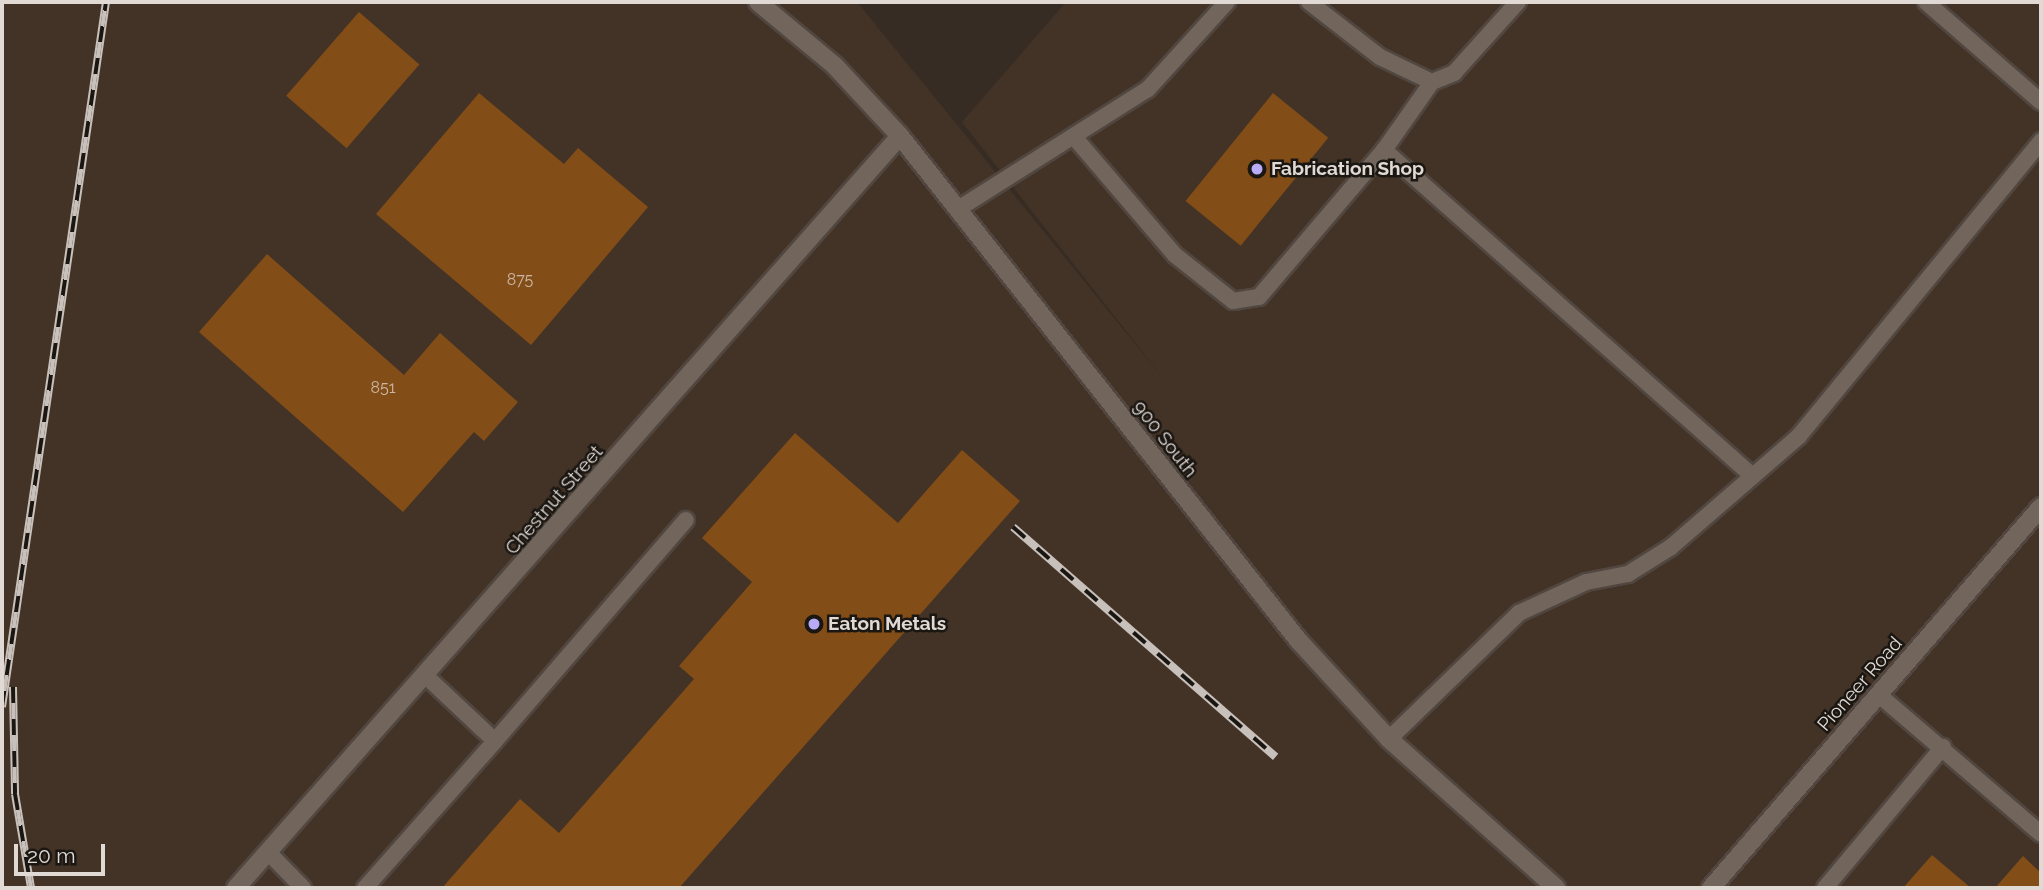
<!DOCTYPE html>
<html>
<head>
<meta charset="utf-8">
<style>
  body { margin:0 }
  #map { position:relative; width:2043px; height:890px; overflow:hidden; background:#372c23; font-family:Raleway,sans-serif }
  div>[style] { position:absolute }
  [style*='--x'] { left:calc(var(--x)*1px); top:calc(var(--y)*1px); width:calc(var(--w)*1px); rotate:calc(var(--a)*1deg) }
  .built>* { inset:0; background:#433326 }
  .building>* { inset:0; background:#834d17; transform-origin:0 0 }
  .roads { filter:drop-shadow(2px 0 #514740) drop-shadow(-2px 0 #514740) drop-shadow(0 2px #514740) drop-shadow(0 -2px #514740) }
  .lane>* { height:16px; margin:-8px; padding:0 8px; transform-origin:8px; border-radius:8px; background:#72665c }
  .street>* { height:18px; margin:-9px; padding:0 9px; transform-origin:9px; border-radius:9px; background:#72665c }
  .secondary>* { height:18px; margin:-9px; padding:0 9px; transform-origin:9px; border-radius:9px; background:#72665c }
  .rail>* { height:8px; margin-top:-4px; transform-origin:0; background:repeating-linear-gradient(90deg,#1a1612 0 16px,#c8c0ba 0 32px); box-sizing:border-box; border-block:2px solid #c8c0ba }
  .dots>* { width:19px; height:19px; translate:-50% -50%; box-sizing:border-box; border:4px solid #1a1612; border-radius:50% }
  span { translate:-50% -50%; white-space:nowrap; text-align:center; line-height:1.15; -webkit-text-stroke:5px #1a1612; paint-order:stroke }
  .number-label { font-size:16px; color:#cab6a5 }
  .number-label span { -webkit-text-stroke-width:0 }
  .poi-label { font-size:19px; color:#e1d9d4; font-weight:700 }
  .left { translate:0 -50%; text-align:left }
  .street-label { font-size:19px; color:#e1d9d4 }
  .frame { position:absolute; inset:0; border:4px solid #e1d9d4; pointer-events:none }
  .scale { position:absolute; left:14px; top:844px; width:91px; height:32px; box-sizing:border-box; border:4px solid #e1d9d4; border-top:0; padding-left:9px; font-size:21px; line-height:24px; white-space:nowrap; color:#e1d9d4; -webkit-text-stroke:5px #1a1612; paint-order:stroke }
</style>
</head>
<body>
<div id="map">
  <div class="built">
    <div style="clip-path:polygon(2px 2px,857px 2px,1167px 383px,962px 122px,1066px 2px,2041px 2px,2041px 888px,2px 888px)"></div>
  </div>
  <div class="building">
    <div style="left:359px;top:12px;width:80px;height:111px;rotate:41deg"></div>
    <div style="clip-path:polygon(479px 93px,564px 164px,578px 148px,648px 207px,531px 345px,376px 214px)"></div>
    <div style="left:1273px;top:93px;width:71px;height:139px;rotate:39deg"></div>
    <div style="clip-path:polygon(267px 254px,404px 375px,440px 333px,518px 402px,484px 441px,474px 432px,403px 512px,199px 332px)"></div>
    <div style="clip-path:polygon(795px 433px,898px 523px,962px 450px,1020px 501px,679px 888px,442px 888px,520px 799px,559px 833px,694px 679px,679px 666px,752px 582px,702px 538px)"></div>
    <div style="clip-path:polygon(1932px 855px,1971px 888px,1903px 888px)"></div>
    <div style="clip-path:polygon(2023px 856px,2041px 873px,2041px 888px,1995px 888px)"></div>
  </div>
  <div class="roads">
    <div class="lane">
      <div style="--x:1309;--y:2;--w:90;--a:37.8"></div>
      <div style="--x:1380;--y:57;--w:58;--a:25.7"></div>
      <div style="--x:1432;--y:82;--w:24;--a:-22"></div>
      <div style="--x:1454;--y:73;--w:96;--a:-48"></div>
      <div style="--x:1926;--y:2;--w:152;--a:41"></div>
      <div style="--x:1432;--y:82;--w:83;--a:125.2"></div>
      <div style="--x:1384;--y:150;--w:492;--a:41.5"></div>
      <div style="--x:1075;--y:138;--w:154;--a:49.5"></div>
      <div style="--x:1175;--y:255;--w:74;--a:38.4"></div>
      <div style="--x:1233;--y:301;--w:26;--a:-9"></div>
      <div style="--x:1259;--y:297;--w:193;--a:-49.6"></div>
      <div style="--x:958;--y:209;--w:225;--a:-32.3"></div>
      <div style="--x:1148;--y:89;--w:118;--a:-47.8"></div>
      <div style="--x:1879;--y:695;--w:213;--a:40.6"></div>
      <div style="--x:1389;--y:739;--w:181;--a:-44.1"></div>
      <div style="--x:1519;--y:613;--w:74;--a:-24.8"></div>
      <div style="--x:1586;--y:582;--w:43;--a:-10.8"></div>
      <div style="--x:1628;--y:574;--w:51;--a:-32.1"></div>
      <div style="--x:1671;--y:547;--w:169;--a:-40.9"></div>
      <div style="--x:1799;--y:436;--w:382;--a:-50.6"></div>
      <div style="--x:495;--y:741;--w:292;--a:-49.2"></div>
      <div style="--x:268;--y:852;--w:50;--a:45.8"></div>
      <div style="--x:365;--y:888;--w:196;--a:-48.5"></div>
      <div style="--x:495;--y:741;--w:92;--a:-136.8"></div>
      <div style="--x:1825;--y:888;--w:184;--a:-50.1"></div>
    </div>
    <div class="street">
      <div style="--x:236;--y:888;--w:1003;--a:-48.56"></div>
    </div>
    <div class="secondary">
      <div style="--x:758;--y:2;--w:100;--a:39.7"></div>
      <div style="--x:835;--y:66;--w:96;--a:47.1"></div>
      <div style="--x:900;--y:136;--w:642;--a:51.7"></div>
      <div style="--x:1298;--y:640;--w:134;--a:47.4"></div>
      <div style="--x:1389;--y:739;--w:224;--a:41.7"></div>
      <div style="--x:1711;--y:888;--w:504;--a:-49.1"></div>
    </div>
  </div>
  <div class="rail">
    <div style="--x:1013;--y:527;--w:349;--a:41.2"></div>
    <div style="--x:13;--y:687;--w:107;--a:88.9"></div>
    <div style="--x:15;--y:794;--w:95;--a:80.3"></div>
    <div style="--x:2;--y:707;--w:713;--a:-81.61"></div>
  </div>
  <div class="dots">
    <div style="left:1257px;top:169px;background:#b8abf7"></div>
    <div style="left:814px;top:624px;background:#b8abf7"></div>
  </div>
  <div class="number-label">
    <span style="left:520px;top:280px">875</span>
    <span style="left:383px;top:388px">851</span>
  </div>
  <div class="poi-label">
    <span class="left" style="left:1271px;top:169px">Fabrication Shop</span>
    <span class="left" style="left:828px;top:624px">Eaton Metals</span>
  </div>
  <div class="street-label">
    <span style="left:1165px;top:439px;rotate:52deg">900 South</span>
    <span style="left:554px;top:500px;rotate:-49deg">Chestnut Street</span>
    <span style="left:1860px;top:684px;rotate:-49deg">Pioneer Road</span>
  </div>
  <div class="frame"></div>
  <div class="scale">20 m</div>
</div>
</body>
</html>
